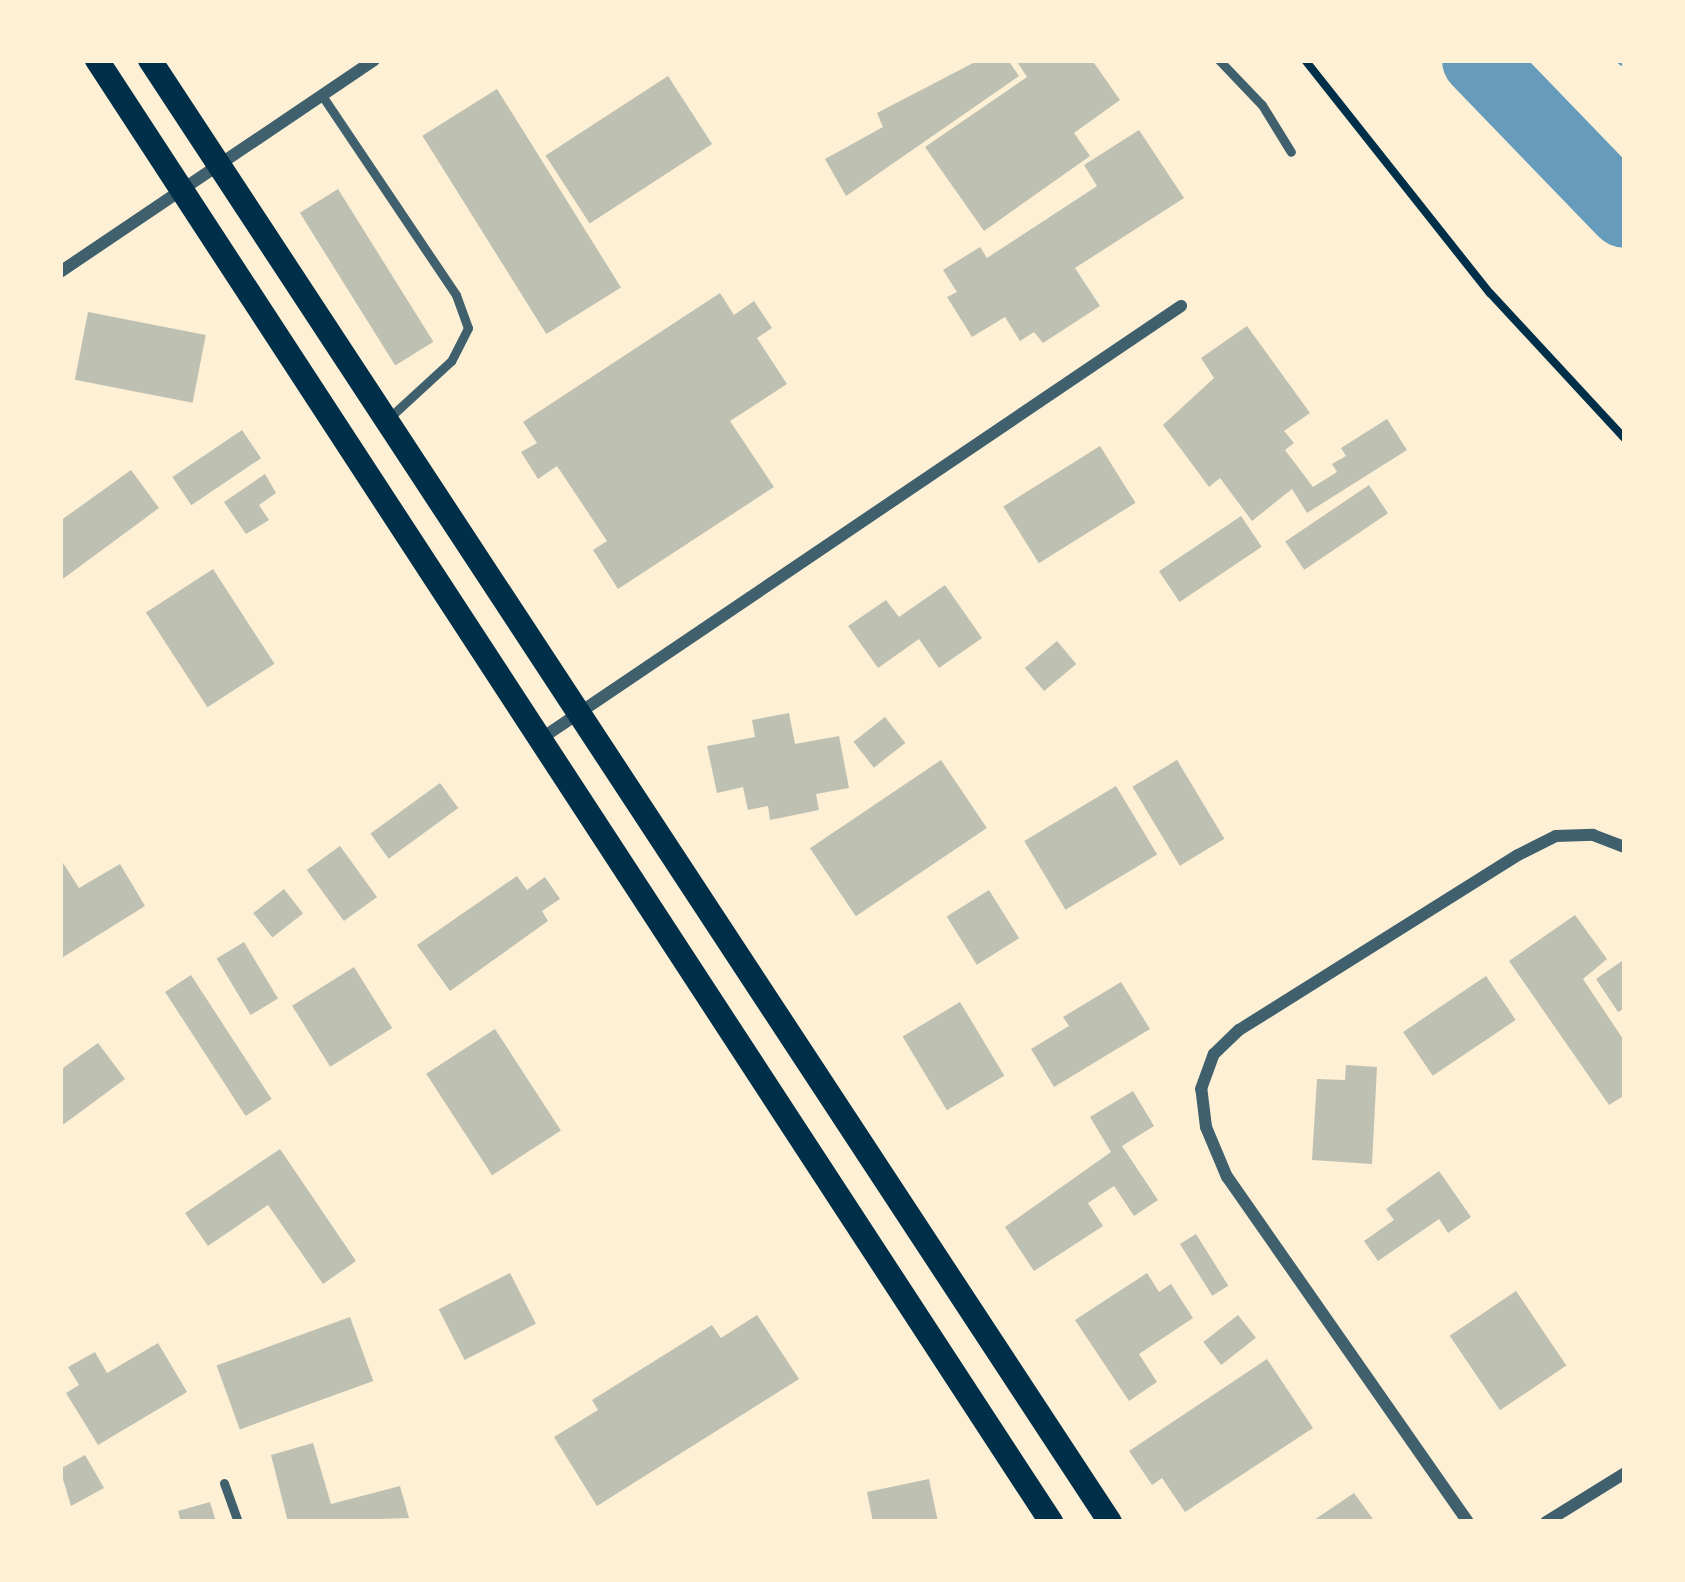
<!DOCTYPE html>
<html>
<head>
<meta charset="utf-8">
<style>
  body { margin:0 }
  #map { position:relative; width:1685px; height:1582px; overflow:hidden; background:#fdf0d5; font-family:Arial,sans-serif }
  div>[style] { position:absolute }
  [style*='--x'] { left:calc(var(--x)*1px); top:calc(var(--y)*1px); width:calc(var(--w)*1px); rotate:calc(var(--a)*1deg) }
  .stream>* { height:12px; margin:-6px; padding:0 6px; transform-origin:6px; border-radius:6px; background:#669bbc }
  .river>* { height:72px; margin:-36px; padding:0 36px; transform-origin:36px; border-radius:36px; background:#669bbc }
  .building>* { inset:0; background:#bec0b2; transform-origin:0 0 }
  .path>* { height:8px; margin:-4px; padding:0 4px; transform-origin:4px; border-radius:4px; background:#003049 }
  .service>* { height:9px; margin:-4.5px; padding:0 4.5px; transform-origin:4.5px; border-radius:4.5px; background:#3f606c }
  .minor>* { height:12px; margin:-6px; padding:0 6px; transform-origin:6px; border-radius:6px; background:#3f606c }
  .secondary>* { height:24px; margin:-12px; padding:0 12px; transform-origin:12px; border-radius:12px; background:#003049 }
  span { translate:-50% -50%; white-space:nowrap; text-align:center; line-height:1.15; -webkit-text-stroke:9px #fdf0d5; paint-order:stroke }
  .frame { position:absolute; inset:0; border:63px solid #fdf0d5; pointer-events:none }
</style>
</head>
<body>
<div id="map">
  <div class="stream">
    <div style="--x:1623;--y:60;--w:2;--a:27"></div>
  </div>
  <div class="river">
    <div style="--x:1478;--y:60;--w:211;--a:46"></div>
  </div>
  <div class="building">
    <div style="clip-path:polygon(979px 60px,1008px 60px,1019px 76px,846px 196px,825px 159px,883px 127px,877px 113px)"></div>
    <div style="clip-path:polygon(1016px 60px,1092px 60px,1120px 100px,1074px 133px,1090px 156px,984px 231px,925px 147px,1027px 77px)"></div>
    <div style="left:668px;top:76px;width:81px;height:146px;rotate:57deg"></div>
    <div style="left:497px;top:89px;width:234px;height:88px;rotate:58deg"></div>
    <div style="clip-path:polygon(1139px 130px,1184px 198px,1075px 268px,1100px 306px,1043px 343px,1034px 332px,1020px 341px,1005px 317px,972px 337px,947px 297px,957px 292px,943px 270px,980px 247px,987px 258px,1097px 186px,1084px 165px)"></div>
    <div style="left:338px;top:189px;width:180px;height:45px;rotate:58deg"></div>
    <div style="clip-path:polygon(720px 293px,734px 315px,754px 301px,772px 328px,757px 338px,787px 384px,730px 421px,774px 487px,618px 589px,593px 550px,607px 541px,557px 466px,538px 479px,521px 452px,537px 443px,523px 422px)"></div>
    <div style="left:88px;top:312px;width:120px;height:69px;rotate:11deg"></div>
    <div style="clip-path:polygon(1247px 326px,1310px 413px,1284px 431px,1294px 443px,1285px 450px,1313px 487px,1337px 472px,1332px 464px,1346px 456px,1341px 448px,1387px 419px,1407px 450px,1307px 513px,1292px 489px,1252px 521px,1220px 478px,1209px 487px,1163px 425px,1214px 378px,1201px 358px)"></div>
    <div style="left:242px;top:430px;width:34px;height:84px;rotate:56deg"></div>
    <div style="left:1100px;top:446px;width:67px;height:114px;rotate:58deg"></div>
    <div style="clip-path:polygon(131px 470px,159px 508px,60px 581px,60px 521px)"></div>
    <div style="clip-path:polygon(265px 474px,276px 493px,259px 505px,269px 520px,246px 534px,224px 502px)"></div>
    <div style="left:1369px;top:485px;width:34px;height:101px;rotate:56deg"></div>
    <div style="left:1241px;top:516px;width:37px;height:99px;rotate:56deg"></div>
    <div style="left:213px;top:569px;width:113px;height:80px;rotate:57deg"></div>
    <div style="clip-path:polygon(945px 585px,982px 638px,939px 668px,919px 639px,878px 668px,848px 626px,886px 600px,899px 617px)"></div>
    <div style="left:1057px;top:641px;width:30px;height:42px;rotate:50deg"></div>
    <div style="clip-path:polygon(789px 713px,795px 744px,839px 736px,849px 788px,816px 794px,819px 810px,770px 820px,768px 806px,748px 810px,743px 787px,717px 793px,707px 746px,755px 737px,752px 720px)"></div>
    <div style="left:885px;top:717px;width:33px;height:40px;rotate:52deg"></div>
    <div style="left:941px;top:760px;width:82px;height:158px;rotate:56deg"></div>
    <div style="left:1177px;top:760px;width:92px;height:52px;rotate:59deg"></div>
    <div style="left:440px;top:783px;width:31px;height:86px;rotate:54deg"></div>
    <div style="left:1116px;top:786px;width:80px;height:107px;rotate:59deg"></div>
    <div style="left:340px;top:846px;width:63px;height:41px;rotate:54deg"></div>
    <div style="clip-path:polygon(60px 858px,79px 888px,120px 864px,145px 906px,60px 959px)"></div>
    <div style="clip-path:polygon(517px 876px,527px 890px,545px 877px,560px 899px,542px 911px,548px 921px,450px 991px,417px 945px)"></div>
    <div style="left:284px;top:889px;width:31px;height:39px;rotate:52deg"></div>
    <div style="left:989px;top:890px;width:57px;height:50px;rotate:58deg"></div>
    <div style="clip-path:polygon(1575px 915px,1607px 959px,1583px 979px,1625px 1042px,1625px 1095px,1609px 1105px,1509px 961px)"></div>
    <div style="left:244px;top:942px;width:66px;height:32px;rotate:59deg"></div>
    <div style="clip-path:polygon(1625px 959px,1625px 1008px,1618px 1012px,1596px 979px)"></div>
    <div style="left:354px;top:967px;width:72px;height:73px;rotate:58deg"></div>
    <div style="left:191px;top:975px;width:148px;height:31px;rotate:57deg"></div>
    <div style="left:1486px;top:976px;width:53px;height:100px;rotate:56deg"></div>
    <div style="clip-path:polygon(1121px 982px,1150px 1029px,1054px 1087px,1031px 1049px,1069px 1026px,1063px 1017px)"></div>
    <div style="left:960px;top:1002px;width:86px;height:67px;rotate:59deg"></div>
    <div style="left:495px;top:1029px;width:121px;height:82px;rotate:57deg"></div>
    <div style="clip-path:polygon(98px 1043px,125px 1079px,60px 1127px,60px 1070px)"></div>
    <div style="clip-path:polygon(1346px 1065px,1377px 1067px,1372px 1164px,1312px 1160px,1317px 1079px,1345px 1080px)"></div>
    <div style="clip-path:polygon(1133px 1091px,1154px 1126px,1122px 1146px,1158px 1200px,1134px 1216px,1114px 1186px,1088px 1203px,1103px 1226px,1034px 1271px,1005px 1227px,1111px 1152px,1090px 1117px)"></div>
    <div style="clip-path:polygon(280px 1149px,356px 1261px,323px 1284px,268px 1205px,208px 1246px,185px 1213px)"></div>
    <div style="clip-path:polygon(1439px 1171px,1471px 1217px,1448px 1233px,1439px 1219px,1378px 1261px,1364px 1241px,1394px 1220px,1386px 1209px)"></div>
    <div style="left:1196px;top:1234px;width:61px;height:19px;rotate:58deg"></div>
    <div style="left:510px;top:1273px;width:57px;height:80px;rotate:63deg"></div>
    <div style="clip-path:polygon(1147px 1273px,1159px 1292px,1171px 1284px,1193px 1318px,1139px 1354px,1157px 1382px,1129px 1401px,1075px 1320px)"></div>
    <div style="left:1516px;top:1291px;width:90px;height:80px;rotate:56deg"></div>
    <div style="clip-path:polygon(757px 1315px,799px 1379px,597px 1506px,554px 1437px,598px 1410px,592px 1400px,712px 1325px,721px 1338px)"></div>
    <div style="left:1238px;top:1315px;width:29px;height:44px;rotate:52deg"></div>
    <div style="left:350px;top:1317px;width:68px;height:142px;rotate:70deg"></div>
    <div style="clip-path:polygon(158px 1343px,187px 1392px,98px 1445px,66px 1393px,79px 1385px,68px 1367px,95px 1352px,107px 1373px)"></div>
    <div style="clip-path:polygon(1267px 1359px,1313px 1428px,1185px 1512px,1162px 1478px,1152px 1485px,1129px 1451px)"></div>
    <div style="clip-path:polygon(313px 1443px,331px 1504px,400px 1486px,409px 1518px,288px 1522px,271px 1455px)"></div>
    <div style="clip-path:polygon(85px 1455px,104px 1488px,71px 1506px,60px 1469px)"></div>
    <div style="clip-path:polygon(929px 1479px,938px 1522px,873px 1522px,867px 1492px)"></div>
    <div style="clip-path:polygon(1354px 1493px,1375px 1522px,1311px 1522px)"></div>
    <div style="clip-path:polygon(210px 1502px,216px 1522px,181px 1522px,178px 1511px)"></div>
  </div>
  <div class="path">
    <div style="--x:1305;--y:60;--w:298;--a:51.6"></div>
    <div style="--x:1490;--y:293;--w:199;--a:47.2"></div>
  </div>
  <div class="service">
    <div style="--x:1219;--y:60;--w:62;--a:46.3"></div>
    <div style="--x:1262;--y:105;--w:55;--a:58.3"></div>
    <div style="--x:321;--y:94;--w:242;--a:56.1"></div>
    <div style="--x:456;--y:295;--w:35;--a:70"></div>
    <div style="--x:468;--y:328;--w:37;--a:117"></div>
    <div style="--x:451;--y:361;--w:83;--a:137.4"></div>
    <div style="--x:224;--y:1483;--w:41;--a:70.3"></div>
  </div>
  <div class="minor">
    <div style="--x:60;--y:272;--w:379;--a:-34"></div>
    <div style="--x:539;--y:740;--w:775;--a:-34.06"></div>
    <div style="--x:1468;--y:1522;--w:421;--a:-124.9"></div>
    <div style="--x:1227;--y:1177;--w:54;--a:-112.8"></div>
    <div style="--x:1206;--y:1127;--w:38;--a:-97"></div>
    <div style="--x:1201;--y:1089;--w:37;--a:-70"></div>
    <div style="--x:1214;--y:1054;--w:35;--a:-44"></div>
    <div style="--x:1239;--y:1030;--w:329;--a:-32.1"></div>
    <div style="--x:1518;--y:855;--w:42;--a:-26.6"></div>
    <div style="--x:1556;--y:836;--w:37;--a:-2"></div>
    <div style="--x:1593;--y:835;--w:34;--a:21"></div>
    <div style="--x:1546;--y:1522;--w:93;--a:-31.8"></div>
  </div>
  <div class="secondary">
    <div style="--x:97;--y:60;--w:1746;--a:56.87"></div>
    <div style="--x:150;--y:60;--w:1749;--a:56.71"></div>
  </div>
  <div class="frame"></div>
</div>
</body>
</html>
